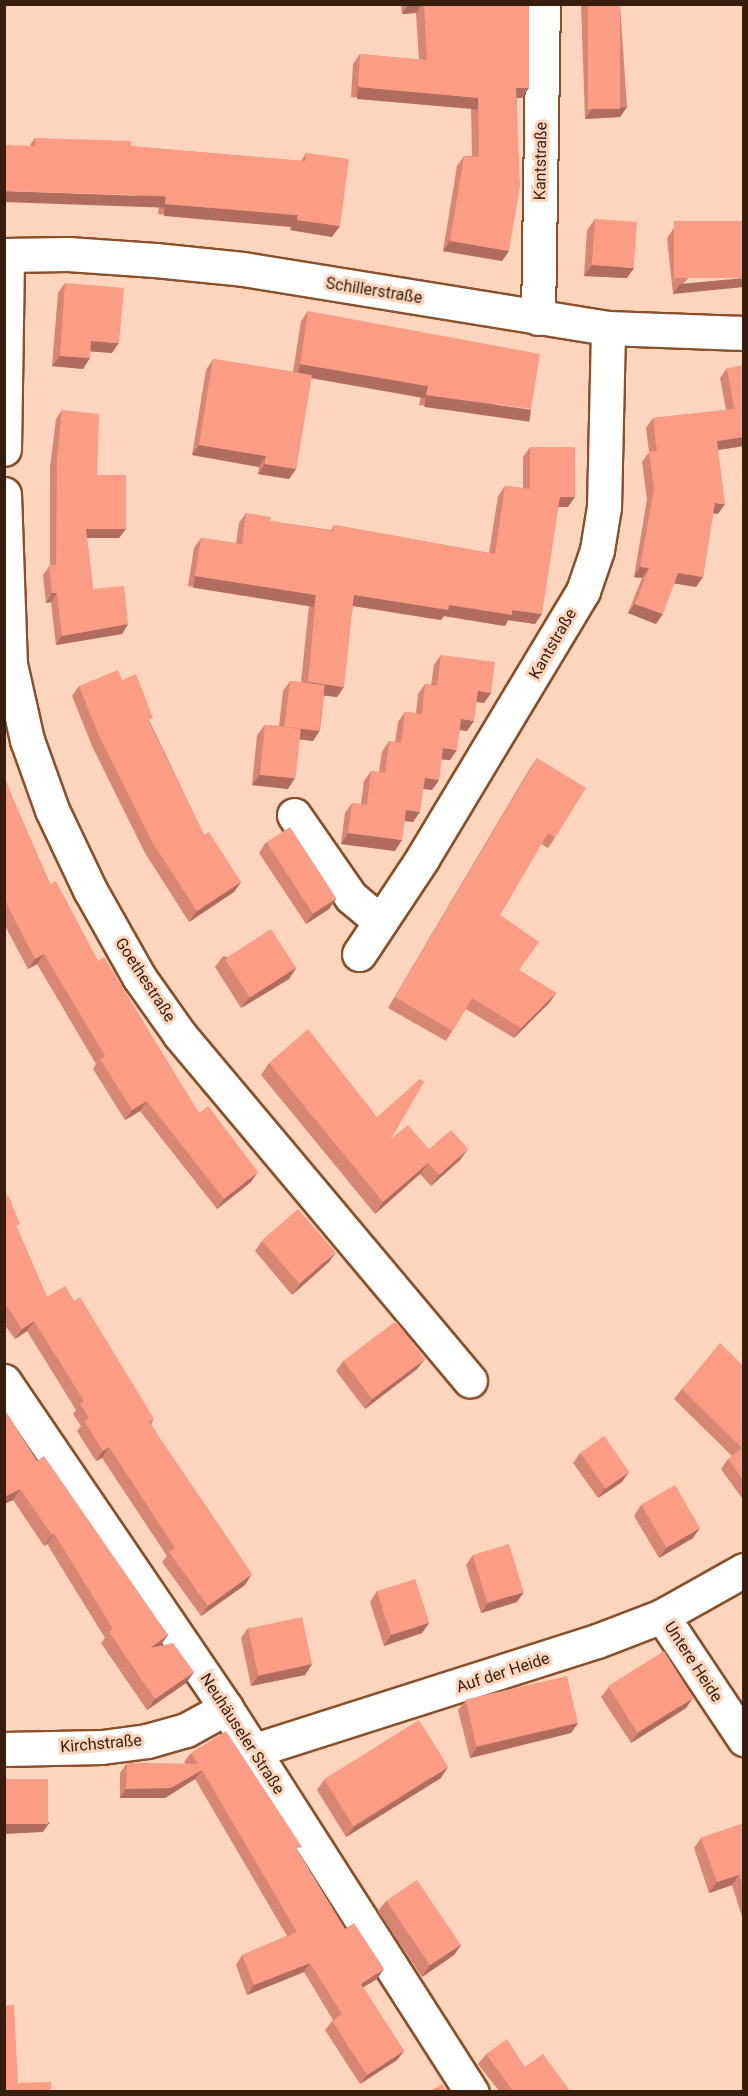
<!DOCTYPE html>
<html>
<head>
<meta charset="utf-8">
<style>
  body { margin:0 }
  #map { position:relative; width:748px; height:2096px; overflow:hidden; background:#fdd5bc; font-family:Roboto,sans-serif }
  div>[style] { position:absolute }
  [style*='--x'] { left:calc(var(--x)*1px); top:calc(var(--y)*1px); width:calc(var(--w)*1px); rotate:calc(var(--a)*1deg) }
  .roads { filter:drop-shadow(2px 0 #895029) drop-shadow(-2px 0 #895029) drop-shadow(0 2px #895029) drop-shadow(0 -2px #895029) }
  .minor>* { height:33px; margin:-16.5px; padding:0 16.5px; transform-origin:16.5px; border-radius:16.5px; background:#fff }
  .wall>* { inset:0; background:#d88674 }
  .shaded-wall>* { inset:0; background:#b06d5e; transform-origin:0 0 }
  .building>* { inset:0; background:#fb9c87; transform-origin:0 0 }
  span { translate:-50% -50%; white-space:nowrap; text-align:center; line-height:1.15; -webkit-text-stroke:6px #fdd5bc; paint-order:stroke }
  .street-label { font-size:16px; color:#361d0d }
  .frame { position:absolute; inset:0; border:6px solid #361d0d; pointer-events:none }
</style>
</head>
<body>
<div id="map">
  <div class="roads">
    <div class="minor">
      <div style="--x:4;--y:255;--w:64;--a:-0.9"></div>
      <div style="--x:68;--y:254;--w:87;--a:3.9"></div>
      <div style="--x:155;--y:260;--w:88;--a:5.8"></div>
      <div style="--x:243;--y:269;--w:370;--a:9.2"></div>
      <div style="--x:608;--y:328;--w:136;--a:2.1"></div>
      <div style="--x:538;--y:318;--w:314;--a:-89.1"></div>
      <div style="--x:4;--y:449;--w:194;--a:-89.1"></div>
      <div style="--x:4;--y:494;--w:170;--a:88"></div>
      <div style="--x:10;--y:664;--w:78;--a:77.4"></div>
      <div style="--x:27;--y:740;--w:74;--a:70.3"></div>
      <div style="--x:52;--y:810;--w:89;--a:64.6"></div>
      <div style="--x:90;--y:890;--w:100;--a:60.6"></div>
      <div style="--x:139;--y:977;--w:71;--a:54.7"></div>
      <div style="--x:180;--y:1035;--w:451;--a:50"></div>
      <div style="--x:294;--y:815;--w:100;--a:55.2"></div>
      <div style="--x:351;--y:897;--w:38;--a:40"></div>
      <div style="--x:359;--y:954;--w:114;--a:-56.4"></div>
      <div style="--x:422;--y:859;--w:313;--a:-59"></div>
      <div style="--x:583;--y:591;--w:43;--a:-71.1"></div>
      <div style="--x:597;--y:550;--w:44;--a:-80.8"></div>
      <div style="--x:604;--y:507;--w:179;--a:-88.7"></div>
      <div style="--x:4;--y:1381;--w:395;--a:55.8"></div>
      <div style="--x:226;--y:1708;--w:456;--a:57.4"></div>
      <div style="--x:662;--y:1616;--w:148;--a:56.3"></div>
      <div style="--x:4;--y:1749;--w:98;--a:-1.2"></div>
      <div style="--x:102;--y:1747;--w:45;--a:-7.6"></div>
      <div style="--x:147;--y:1741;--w:41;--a:-15.8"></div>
      <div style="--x:186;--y:1730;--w:46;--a:-28.8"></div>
      <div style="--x:252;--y:1751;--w:362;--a:-17.7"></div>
      <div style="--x:597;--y:1641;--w:70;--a:-21"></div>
      <div style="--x:662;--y:1616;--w:94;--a:-29.3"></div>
    </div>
  </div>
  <div class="wall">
    <div style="clip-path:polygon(401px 4px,529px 4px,522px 98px,517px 98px,509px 251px,502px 261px,443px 251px,457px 166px,464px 156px,472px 156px,471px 108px,351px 97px,353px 64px,360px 54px,419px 60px,416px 13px,402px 14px)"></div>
    <div style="clip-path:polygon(581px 4px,620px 4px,627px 107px,620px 117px,585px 119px)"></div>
    <div style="clip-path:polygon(35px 138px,301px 161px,306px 153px,332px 237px,290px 230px,291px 225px,158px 214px,159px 206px,30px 145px)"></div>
    <div style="clip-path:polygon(595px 219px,627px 278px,584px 276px,587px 230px)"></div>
    <div style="clip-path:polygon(744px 221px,673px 294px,667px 238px,674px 228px)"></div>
    <div style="clip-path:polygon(65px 283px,112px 353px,90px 351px,83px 369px,52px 366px,58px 293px)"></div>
    <div style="clip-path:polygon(308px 311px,524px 419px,419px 405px,421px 396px,311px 378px,296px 469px,289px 479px,258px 474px,259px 467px,192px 455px,206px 370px,213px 359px,293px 372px,301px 321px)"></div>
    <div style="clip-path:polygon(727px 368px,744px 446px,718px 450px,718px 514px,713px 513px,703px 577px,696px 587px,674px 583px,656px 624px,628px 613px,642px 578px,634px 577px,647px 499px,642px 462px,649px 452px,646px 428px,653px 418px,726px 410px,720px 378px)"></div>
    <div style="clip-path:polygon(62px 410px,97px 475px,119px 538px,87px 538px,93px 589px,128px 624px,122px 634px,56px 645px,51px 602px,46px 603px,43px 575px,50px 565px,50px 467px,56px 419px)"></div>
    <div style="clip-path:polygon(530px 447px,568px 507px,558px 507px,535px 624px,508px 620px,505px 626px,444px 616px,441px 620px,353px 606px,337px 697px,324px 695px,320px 730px,313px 741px,300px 739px,288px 789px,252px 785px,257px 735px,265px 725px,279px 726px,283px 691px,290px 681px,301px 682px,309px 605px,188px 586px,194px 548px,201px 538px,236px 543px,239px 523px,246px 513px,270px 521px,331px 530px,334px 525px,489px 553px,498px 496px,505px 486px,523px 488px,523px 457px)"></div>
    <div style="clip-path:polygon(441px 655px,491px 693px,484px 703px,476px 702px,467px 731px,460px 730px,450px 760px,441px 759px,439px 780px,432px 790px,423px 789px,413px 822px,404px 821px,395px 851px,341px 844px,345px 813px,352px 803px,361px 804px,364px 781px,371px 771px,379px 772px,382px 752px,389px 741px,395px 742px,398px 722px,405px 712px,416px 713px,418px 694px,425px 684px,431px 685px,434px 665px)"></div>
    <div style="clip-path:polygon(122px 680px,150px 722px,204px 835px,241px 882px,234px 892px,189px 922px,145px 853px,92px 746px,72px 696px,79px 686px)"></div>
    <div style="clip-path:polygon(537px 758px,555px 838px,548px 848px,541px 844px,500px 915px,519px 970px,556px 993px,549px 1003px,514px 1038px,466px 1009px,446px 1041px,388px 1008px,530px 768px)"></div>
    <div style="clip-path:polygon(4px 775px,10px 792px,50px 884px,98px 961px,199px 1113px,251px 1182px,217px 1209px,140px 1111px,125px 1120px,93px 1069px,96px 1064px,37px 964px,28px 969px,4px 924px)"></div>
    <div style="clip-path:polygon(266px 842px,336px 899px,329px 909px,306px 924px,259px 853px)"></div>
    <div style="clip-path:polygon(223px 956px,296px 968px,289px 979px,241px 1008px,215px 967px)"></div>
    <div style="clip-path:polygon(269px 1063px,391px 1139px,429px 1149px,460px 1160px,431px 1186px,420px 1174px,375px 1214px,261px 1075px)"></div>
    <div style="clip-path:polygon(4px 1197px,17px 1228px,47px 1297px,154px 1419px,151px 1424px,245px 1585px,201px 1616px,162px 1562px,167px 1556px,102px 1458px,96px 1461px,77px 1431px,81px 1426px,73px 1414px,76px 1410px,27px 1331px,15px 1339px,4px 1324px)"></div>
    <div style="clip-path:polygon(262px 1241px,329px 1262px,292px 1295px,255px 1251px)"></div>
    <div style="clip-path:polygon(343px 1361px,417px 1369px,365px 1409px,336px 1371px)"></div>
    <div style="clip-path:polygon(744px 1367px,744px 1501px,721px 1469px,728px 1459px,732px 1456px,674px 1399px,682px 1389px)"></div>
    <div style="clip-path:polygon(4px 1409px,37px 1461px,168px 1635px,160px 1646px,194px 1672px,186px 1683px,147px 1710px,101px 1643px,105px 1638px,47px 1544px,44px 1546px,13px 1500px,4px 1504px)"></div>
    <div style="clip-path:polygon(580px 1453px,622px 1482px,598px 1498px,573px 1463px)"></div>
    <div style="clip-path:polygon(641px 1505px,693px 1538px,659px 1558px,634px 1516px)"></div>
    <div style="clip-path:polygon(473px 1555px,517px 1602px,481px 1613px,466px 1565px)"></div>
    <div style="clip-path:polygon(377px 1591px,429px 1623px,422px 1633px,384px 1646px,370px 1602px)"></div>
    <div style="clip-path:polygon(248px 1628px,312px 1664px,305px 1675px,251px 1686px,241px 1638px)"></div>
    <div style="clip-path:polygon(609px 1687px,686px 1708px,631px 1743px,601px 1697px)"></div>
    <div style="clip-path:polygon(466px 1700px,578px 1723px,571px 1733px,470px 1758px,458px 1710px)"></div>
    <div style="clip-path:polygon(191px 1753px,298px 1852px,345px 1929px,377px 1979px,363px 1987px,404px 2051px,397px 2060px,360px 2084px,325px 2030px,333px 2020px,304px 1972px,247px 1995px,236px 1965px,242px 1955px,287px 1936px,195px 1779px,165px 1798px,120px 1798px,120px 1773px,127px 1763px,185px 1764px,184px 1762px)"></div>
    <div style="clip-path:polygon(441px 1778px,346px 1837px,317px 1790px,324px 1780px)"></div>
    <div style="clip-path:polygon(744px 1823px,744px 1923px,732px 1885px,709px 1893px,694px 1848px,701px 1838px)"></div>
    <div style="clip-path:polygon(386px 1901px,461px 1945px,454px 1955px,422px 1977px,378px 1911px)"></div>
    <div style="clip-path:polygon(486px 2054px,525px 2067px,570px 2091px,499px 2091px,478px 2064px)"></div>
  </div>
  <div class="shaded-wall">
    <div style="clip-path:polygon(408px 4px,423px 4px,416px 13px,402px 14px)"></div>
    <div style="left:358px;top:87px;width:121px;height:12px;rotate:5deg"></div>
    <div style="clip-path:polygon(516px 88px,529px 88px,522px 98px,509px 98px)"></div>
    <div style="clip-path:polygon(627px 107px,620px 117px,585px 119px,592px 109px)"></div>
    <div style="left:4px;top:191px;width:162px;height:11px;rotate:2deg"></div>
    <div style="left:165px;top:204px;width:133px;height:12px;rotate:5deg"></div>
    <div style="clip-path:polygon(297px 220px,340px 226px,332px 237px,290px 230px)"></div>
    <div style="clip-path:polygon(450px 241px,509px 251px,502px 261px,443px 251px)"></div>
    <div style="clip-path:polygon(592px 265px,634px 268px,627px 278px,584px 276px)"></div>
    <div style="clip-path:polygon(744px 278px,744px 287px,673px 294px,680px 284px)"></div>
    <div style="clip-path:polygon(91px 341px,119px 343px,112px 353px,84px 351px)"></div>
    <div style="clip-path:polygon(60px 356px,90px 358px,83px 369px,52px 366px)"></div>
    <div style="left:300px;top:364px;width:130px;height:12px;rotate:10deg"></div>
    <div style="left:426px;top:395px;width:106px;height:12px;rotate:8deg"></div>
    <div style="clip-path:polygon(744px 437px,744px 446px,711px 451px,717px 441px)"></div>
    <div style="clip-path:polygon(199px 445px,266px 456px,259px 467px,192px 455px)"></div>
    <div style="clip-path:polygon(265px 464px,296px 469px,289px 479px,258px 474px)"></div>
    <div style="clip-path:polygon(560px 497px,575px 497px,568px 507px,552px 507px)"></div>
    <div style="clip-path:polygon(715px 503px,725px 504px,718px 514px,708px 513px)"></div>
    <div style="clip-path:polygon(86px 529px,126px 529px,119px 538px,79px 538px)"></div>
    <div style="clip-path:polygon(640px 567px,649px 568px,642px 578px,634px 577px)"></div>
    <div style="clip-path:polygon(678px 573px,703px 577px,696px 587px,671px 583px)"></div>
    <div style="left:195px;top:576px;width:122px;height:12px;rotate:9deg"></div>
    <div style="clip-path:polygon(52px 593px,57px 593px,51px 602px,46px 603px)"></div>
    <div style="clip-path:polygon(354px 595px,449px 605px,512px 610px,542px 614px,535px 624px,508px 620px,505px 626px,444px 616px,441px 620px,347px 605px)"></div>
    <div style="clip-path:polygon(635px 604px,663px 614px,656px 624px,628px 613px)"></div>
    <div style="clip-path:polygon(128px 624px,122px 634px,56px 645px,62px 636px)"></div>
    <div style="clip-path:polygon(308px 682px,344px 687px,337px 697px,300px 693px)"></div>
    <div style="clip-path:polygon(478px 691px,491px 693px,484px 703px,471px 701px)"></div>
    <div style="clip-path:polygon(461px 719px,474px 721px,467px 731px,454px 729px)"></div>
    <div style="clip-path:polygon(285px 727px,320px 730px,313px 741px,278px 737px)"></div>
    <div style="clip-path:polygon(443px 748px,457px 750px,450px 760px,435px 759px)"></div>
    <div style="clip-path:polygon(259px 775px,295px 778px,288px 789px,252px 785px)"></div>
    <div style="clip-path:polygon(425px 778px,439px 780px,432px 790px,418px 788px)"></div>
    <div style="clip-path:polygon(406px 810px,420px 812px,413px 822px,399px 820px)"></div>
    <div style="clip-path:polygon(348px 833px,402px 840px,395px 851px,341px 844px)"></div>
    <div style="clip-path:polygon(241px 882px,234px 892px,189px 922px,197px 911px)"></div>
    <div style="clip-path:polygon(336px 899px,329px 909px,306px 924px,313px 914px)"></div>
    <div style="clip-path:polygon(44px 954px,37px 964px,28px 969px,35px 959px)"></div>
    <div style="clip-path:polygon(296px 968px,289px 979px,241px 1008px,249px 998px)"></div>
    <div style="clip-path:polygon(556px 993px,549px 1003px,514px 1038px,521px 1028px)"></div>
    <div style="clip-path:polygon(147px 1101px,140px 1111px,125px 1120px,132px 1110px)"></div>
    <div style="clip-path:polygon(468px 1149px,460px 1160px,431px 1186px,439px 1175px)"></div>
    <div style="clip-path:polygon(428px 1163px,420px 1174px,375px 1214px,383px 1202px)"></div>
    <div style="clip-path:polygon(258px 1172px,251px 1182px,217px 1209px,224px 1199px)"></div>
    <div style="clip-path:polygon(336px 1252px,329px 1262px,292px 1295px,300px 1284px)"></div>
    <div style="clip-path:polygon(34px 1321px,27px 1331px,15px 1339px,22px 1329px)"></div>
    <div style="clip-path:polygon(425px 1359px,417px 1369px,365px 1409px,372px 1399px)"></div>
    <div style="clip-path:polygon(109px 1447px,102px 1458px,96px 1461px,103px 1451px)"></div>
    <div style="clip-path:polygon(629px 1472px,622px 1482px,598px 1498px,605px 1488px)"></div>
    <div style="clip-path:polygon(20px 1489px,13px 1500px,4px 1504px,4px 1497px)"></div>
    <div style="clip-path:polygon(700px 1528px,693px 1538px,659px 1558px,666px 1548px)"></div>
    <div style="clip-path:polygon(54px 1533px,47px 1544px,44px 1546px,52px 1535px)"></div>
    <div style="clip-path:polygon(252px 1574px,245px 1585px,201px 1616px,208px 1606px)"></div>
    <div style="clip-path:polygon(524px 1592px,517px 1602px,481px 1613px,488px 1603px)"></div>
    <div style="clip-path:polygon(429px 1623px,422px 1633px,384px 1646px,391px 1635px)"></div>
    <div style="clip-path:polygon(168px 1635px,160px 1646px,150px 1648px)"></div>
    <div style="clip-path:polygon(312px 1664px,305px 1675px,251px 1686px,258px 1676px)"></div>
    <div style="clip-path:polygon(194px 1672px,186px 1683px,147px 1710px,155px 1699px)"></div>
    <div style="clip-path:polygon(693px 1698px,686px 1708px,631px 1743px,638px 1733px)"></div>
    <div style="clip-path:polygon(578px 1723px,571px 1733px,470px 1758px,477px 1747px)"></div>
    <div style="clip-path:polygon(448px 1767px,441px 1778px,346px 1837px,354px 1827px)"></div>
    <div style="clip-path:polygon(202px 1770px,195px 1779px,165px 1798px,120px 1798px,126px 1789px)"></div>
    <div style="clip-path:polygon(50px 1822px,43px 1832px,4px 1834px,4px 1824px)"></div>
    <div style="clip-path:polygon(739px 1875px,732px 1885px,709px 1893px,717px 1882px)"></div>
    <div style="clip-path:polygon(461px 1945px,454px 1955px,422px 1977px,429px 1966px)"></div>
    <div style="clip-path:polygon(310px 1963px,304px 1972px,247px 1995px,254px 1985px)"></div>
    <div style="clip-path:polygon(384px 1969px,377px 1979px,354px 1993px,361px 1984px)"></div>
    <div style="clip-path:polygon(404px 2051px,397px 2060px,360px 2084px,367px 2075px)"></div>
  </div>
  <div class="building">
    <div style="clip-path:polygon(424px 4px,529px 4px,529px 88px,516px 88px,520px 186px,509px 251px,450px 241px,464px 156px,479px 157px,478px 98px,358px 87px,360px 54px,427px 60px)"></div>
    <div style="left:588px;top:4px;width:32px;height:105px"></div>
    <div style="clip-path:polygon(35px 138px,131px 141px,131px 146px,305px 161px,306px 153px,349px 159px,340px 226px,297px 220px,298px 215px,165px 204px,166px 196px,4px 191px,4px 145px,35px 146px)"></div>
    <div style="left:595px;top:219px;width:42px;height:46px;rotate:4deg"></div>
    <div style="left:744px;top:221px;width:57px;height:70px;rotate:90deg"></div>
    <div style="clip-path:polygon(65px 283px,124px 288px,119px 343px,91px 341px,90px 358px,60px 356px)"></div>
    <div style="clip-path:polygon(308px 311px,540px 354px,531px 409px,426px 395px,428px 386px,300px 364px)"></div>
    <div style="clip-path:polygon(213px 359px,312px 375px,296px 469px,265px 464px,266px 456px,199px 445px)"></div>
    <div style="clip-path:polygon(744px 365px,744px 437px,717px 441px,725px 504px,715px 503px,703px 577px,678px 573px,663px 614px,635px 604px,649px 568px,640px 567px,654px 489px,649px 452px,657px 451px,653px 418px,734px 409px,727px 368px)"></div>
    <div style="clip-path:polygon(62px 410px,99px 414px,97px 475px,126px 475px,126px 529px,86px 529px,93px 589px,124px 586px,128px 624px,62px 636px,57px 593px,52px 593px,49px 565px,56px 565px,57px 458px)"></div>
    <div style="clip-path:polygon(530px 447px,575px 447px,575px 497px,560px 497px,542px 614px,512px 610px,512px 615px,449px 605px,448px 610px,354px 595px,344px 687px,308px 682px,316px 595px,195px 576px,201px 538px,242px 544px,246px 513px,271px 517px,270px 521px,333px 531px,334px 525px,495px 554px,505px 486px,530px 489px)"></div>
    <div style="clip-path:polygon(441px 655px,495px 662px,491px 693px,478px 691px,474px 721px,461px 719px,457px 750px,443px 748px,439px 780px,425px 778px,420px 812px,406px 810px,402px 840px,348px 833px,352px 803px,367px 805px,371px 771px,385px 773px,389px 741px,401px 743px,405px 712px,422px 714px,425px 684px,437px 686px)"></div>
    <div style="clip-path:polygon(118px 670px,122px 680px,136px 674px,153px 718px,148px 720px,204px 835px,209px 832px,241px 882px,197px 911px,152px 842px,99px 736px,79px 686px)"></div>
    <div style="left:290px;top:681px;width:35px;height:46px;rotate:7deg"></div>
    <div style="left:265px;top:725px;width:36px;height:50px;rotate:6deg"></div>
    <div style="clip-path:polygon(537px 758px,586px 788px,555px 838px,548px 833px,500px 915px,539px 942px,519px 970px,556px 993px,521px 1028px,472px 998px,453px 1031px,395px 997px)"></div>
    <div style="clip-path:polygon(4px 775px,10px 792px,50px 884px,56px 881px,98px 961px,104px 957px,199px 1113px,208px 1106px,258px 1172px,224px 1199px,147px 1101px,132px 1110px,100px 1059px,105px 1056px,44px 954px,35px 959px,9px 909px,4px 898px)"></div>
    <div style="left:290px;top:827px;width:85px;height:28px;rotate:57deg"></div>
    <div style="left:271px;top:929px;width:46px;height:55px;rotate:57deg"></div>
    <div style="clip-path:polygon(308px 1029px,377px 1117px,420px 1079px,424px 1082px,391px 1139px,408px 1125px,429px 1149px,451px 1130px,468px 1149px,439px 1175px,428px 1163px,383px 1202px,269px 1063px)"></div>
    <div style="clip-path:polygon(8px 1195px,20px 1224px,16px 1226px,47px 1297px,65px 1286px,74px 1301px,80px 1297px,154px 1419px,149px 1422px,252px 1574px,208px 1606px,169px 1552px,175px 1548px,109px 1447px,103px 1451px,84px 1421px,89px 1418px,80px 1404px,84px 1401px,34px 1321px,22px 1329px,4px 1302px,4px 1197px)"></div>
    <div style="left:298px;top:1209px;width:57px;height:48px;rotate:49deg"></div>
    <div style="left:396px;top:1321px;width:48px;height:66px;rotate:53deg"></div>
    <div style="clip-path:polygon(720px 1343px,744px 1367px,744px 1481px,728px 1459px,742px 1448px,682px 1389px)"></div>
    <div style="clip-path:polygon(4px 1409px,37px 1461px,44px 1456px,168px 1635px,150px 1648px,173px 1643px,194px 1672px,155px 1699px,109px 1632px,113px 1629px,54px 1533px,52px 1535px,20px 1489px,4px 1497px)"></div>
    <div style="left:604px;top:1436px;width:44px;height:29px;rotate:55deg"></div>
    <div style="left:675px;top:1485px;width:50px;height:39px;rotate:60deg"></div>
    <div style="left:509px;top:1544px;width:50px;height:38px;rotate:73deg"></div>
    <div style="left:415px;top:1579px;width:46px;height:40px;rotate:72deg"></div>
    <div style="left:302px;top:1617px;width:48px;height:55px;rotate:78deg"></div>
    <div style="left:664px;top:1651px;width:55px;height:66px;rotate:58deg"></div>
    <div style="left:567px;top:1676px;width:48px;height:104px;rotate:77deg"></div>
    <div style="left:419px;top:1720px;width:55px;height:112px;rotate:58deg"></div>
    <div style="clip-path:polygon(226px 1731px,302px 1847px,296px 1848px,345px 1929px,354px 1923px,384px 1969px,361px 1984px,404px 2051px,367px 2075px,332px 2021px,342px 2014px,310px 1963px,254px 1985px,242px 1955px,297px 1932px,202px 1770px,171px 1788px,126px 1789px,127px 1763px,198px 1764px,191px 1753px)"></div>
    <div style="left:4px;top:1779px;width:44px;height:45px"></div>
    <div style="clip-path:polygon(744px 1823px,744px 1889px,739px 1875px,717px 1882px,701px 1838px)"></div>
    <div style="left:417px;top:1880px;width:78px;height:37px;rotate:56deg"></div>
    <div style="clip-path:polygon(4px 2005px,14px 2005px,18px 2083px,51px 2082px,51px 2091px,4px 2091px)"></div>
    <div style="clip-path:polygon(507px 2039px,525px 2067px,543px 2054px,570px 2091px,513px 2091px,486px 2054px)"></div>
    <div style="clip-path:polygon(442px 2084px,447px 2091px,430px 2091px)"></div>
  </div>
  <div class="street-label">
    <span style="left:541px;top:161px;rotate:-89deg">Kantstraße</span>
    <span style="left:374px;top:291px;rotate:9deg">Schillerstraße</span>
    <span style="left:553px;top:644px;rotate:-60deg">Kantstraße</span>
    <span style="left:145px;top:980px;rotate:57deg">Goethestraße</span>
    <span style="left:693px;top:1662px;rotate:57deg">Untere Heide</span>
    <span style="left:503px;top:1673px;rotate:-18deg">Auf der Heide</span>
    <span style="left:242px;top:1734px;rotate:57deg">Neuhäuseler Straße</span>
    <span style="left:101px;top:1744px;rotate:-5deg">Kirchstraße</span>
  </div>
  <div class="frame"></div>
</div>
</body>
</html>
